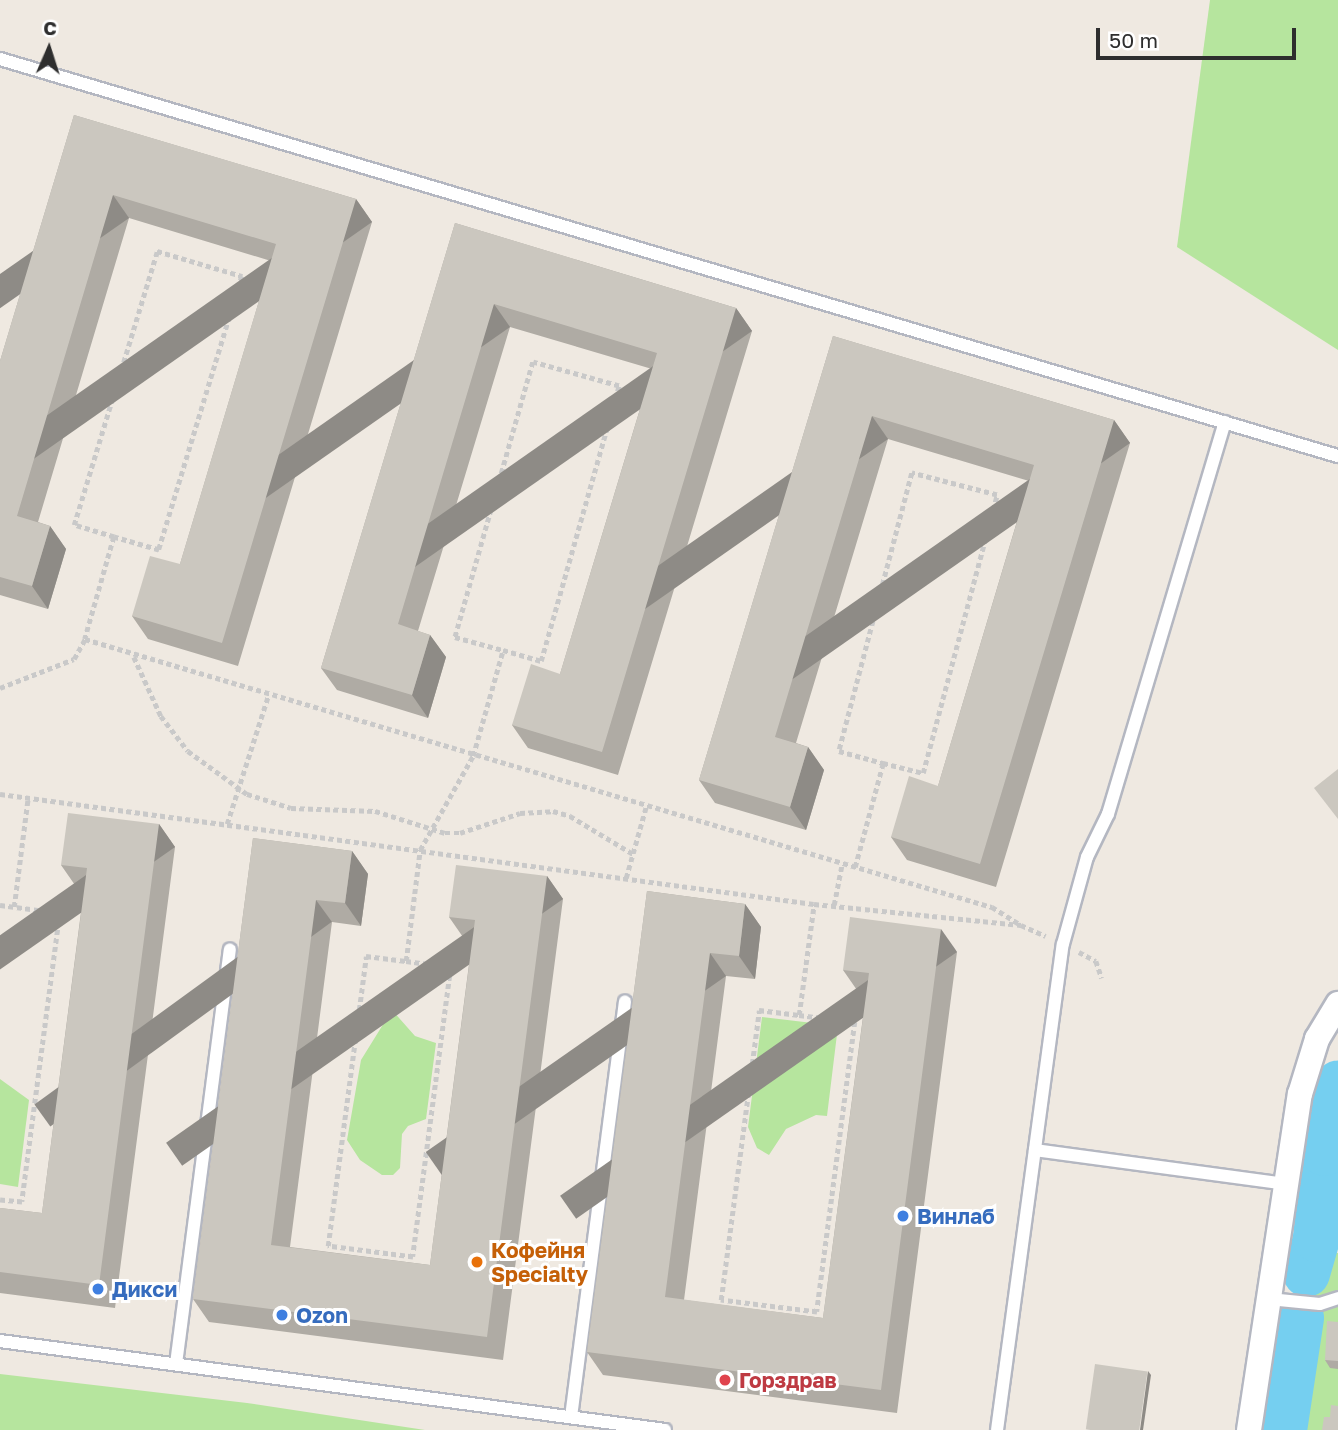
<!DOCTYPE html>
<html>
<head>
<meta charset="utf-8">
<style>
  body { margin:0 }
  #map { position:relative; width:1338px; height:1430px; overflow:hidden; background:#efe9e1; font-family:"Golos Text",sans-serif }
  div>[style] { position:absolute }
  [style*='--x'] { left:calc(var(--x)*1px); top:calc(var(--y)*1px); width:calc(var(--w)*1px); rotate:calc(var(--a)*1deg) }
  .green>* { inset:0; background:#b6e59e }
  .river>* { height:47px; margin:-23.5px; padding:0 23.5px; transform-origin:23.5px; border-radius:23.5px; background:#75cff0 }
  .path>* { height:4.5px; margin-top:-2.25px; transform-origin:0; background:repeating-linear-gradient(90deg,#c9c9c9 0 5px,transparent 0 8.5px) }
  .roads { filter:drop-shadow(2px 0 #b4b7c1) drop-shadow(-2px 0 #b4b7c1) drop-shadow(0 2px #b4b7c1) drop-shadow(0 -2px #b4b7c1) }
  .lane>* { height:12px; margin:-6px; padding:0 6px; transform-origin:6px; border-radius:6px; background:#fff }
  .street>* { height:24px; margin:-12px; padding:0 12px; transform-origin:12px; border-radius:12px; background:#fff }
  .wall>* { inset:0; background:#afaba4 }
  .shaded-wall>* { inset:0; background:#8e8b86; transform-origin:0 0 }
  .building>* { inset:0; background:#cbc7bf; transform-origin:0 0 }
  .dots>* { width:19px; height:19px; translate:-50% -50%; box-sizing:border-box; border:4px solid #fff; border-radius:50% }
  span { translate:-50% -50%; white-space:nowrap; text-align:center; line-height:1.15; -webkit-text-stroke:6px #fff; paint-order:stroke }
  .shop-label { font-size:21px; color:#366cbe; font-weight:700 }
  .left { translate:0 -50%; text-align:left }
  .food-label { font-size:21px; color:#c56008; font-weight:700 }
  .health-label { font-size:21px; color:#be3a42; font-weight:700 }
  .north { position:absolute; left:14px; top:14px; width:70px; height:70px; -webkit-text-stroke:5px #fff; paint-order:stroke; rotate:3deg; font-size:19px; font-weight:700; line-height:28px; text-align:center; color:#2e2e2e }
  .north::after { content:''; display:block; margin:auto; width:24px; height:32px; background:#2e2e2e; clip-path:polygon(50% 0,100% 100%,50% 72%,0 100%) }
  .scale { position:absolute; left:1096px; top:28px; width:200px; height:32px; box-sizing:border-box; border:4px solid #2e2e2e; border-top:0; padding-left:9px; font-size:21px; line-height:24px; white-space:nowrap; color:#2e2e2e; -webkit-text-stroke:5px #fff; paint-order:stroke }
</style>
</head>
<body>
<div id="map">
  <div class="green">
    <div style="clip-path:polygon(1210px 0,1338px 0,1338px 350px,1177px 247px)"></div>
    <div style="clip-path:polygon(392px 1010px,415px 1036px,436px 1043px,426px 1119px,408px 1126px,402px 1134px,400px 1168px,393px 1175px,382px 1175px,360px 1160px,347px 1140px,361px 1060px)"></div>
    <div style="clip-path:polygon(762px 1017px,838px 1026px,827px 1116px,816px 1115px,786px 1129px,769px 1155px,757px 1148px,748px 1127px)"></div>
    <div style="clip-path:polygon(0 1079px,29px 1100px,18px 1187px,0 1184px)"></div>
    <div style="clip-path:polygon(1319px 1251px,1338px 1253px,1338px 1430px,1290px 1430px)"></div>
    <div style="clip-path:polygon(0 1374px,247px 1403px,425px 1430px,0 1430px)"></div>
  </div>
  <div class="river">
    <div style="--x:1306;--y:1273;--w:36;--a:-74"></div>
    <div style="--x:1316;--y:1238;--w:86;--a:-84.7"></div>
    <div style="--x:1324;--y:1152;--w:70;--a:-78.5"></div>
    <div style="--x:1283;--y:1430;--w:114;--a:-81.4"></div>
  </div>
  <div class="path">
    <div style="--x:114;--y:537;--w:42;--a:-163.3"></div>
    <div style="--x:74;--y:525;--w:286;--a:-73.1"></div>
    <div style="--x:157;--y:251;--w:89;--a:16.4"></div>
    <div style="--x:242;--y:276;--w:286;--a:106.9"></div>
    <div style="--x:159;--y:550;--w:47;--a:-163.9"></div>
    <div style="--x:114;--y:537;--w:106;--a:105.9"></div>
    <div style="--x:85;--y:639;--w:946;--a:16.46"></div>
    <div style="--x:992;--y:907;--w:34;--a:32"></div>
    <div style="--x:134;--y:657;--w:65;--a:65.4"></div>
    <div style="--x:161;--y:716;--w:44;--a:52.4"></div>
    <div style="--x:188;--y:751;--w:73;--a:36.1"></div>
    <div style="--x:247;--y:794;--w:46;--a:17.7"></div>
    <div style="--x:291;--y:808;--w:84;--a:2"></div>
    <div style="--x:375;--y:811;--w:73;--a:17.4"></div>
    <div style="--x:445;--y:833;--w:15;--a:0"></div>
    <div style="--x:460;--y:833;--w:63;--a:-18.4"></div>
    <div style="--x:520;--y:813;--w:33;--a:-3"></div>
    <div style="--x:553;--y:811;--w:18;--a:16"></div>
    <div style="--x:570;--y:816;--w:74;--a:31.1"></div>
    <div style="--x:0;--y:688;--w:79;--a:-21.4"></div>
    <div style="--x:74;--y:659;--w:23;--a:-61"></div>
    <div style="--x:0;--y:794;--w:821;--a:7.7"></div>
    <div style="--x:814;--y:904;--w:208;--a:5.8"></div>
    <div style="--x:1021;--y:925;--w:27;--a:24"></div>
    <div style="--x:227;--y:824;--w:134;--a:-72.2"></div>
    <div style="--x:855;--y:867;--w:108;--a:-74.9"></div>
    <div style="--x:883;--y:763;--w:41;--a:14"></div>
    <div style="--x:923;--y:773;--w:288;--a:-75.1"></div>
    <div style="--x:997;--y:495;--w:88;--a:-165.5"></div>
    <div style="--x:912;--y:473;--w:287;--a:104.7"></div>
    <div style="--x:839;--y:751;--w:46;--a:15.3"></div>
    <div style="--x:626;--y:878;--w:74;--a:-74.3"></div>
    <div style="--x:0;--y:905;--w:61;--a:7.6"></div>
    <div style="--x:60;--y:913;--w:291;--a:97.5"></div>
    <div style="--x:22;--y:1202;--w:22;--a:-175"></div>
    <div style="--x:834;--y:905;--w:42;--a:-79"></div>
    <div style="--x:14;--y:907;--w:110;--a:-82.7"></div>
    <div style="--x:1079;--y:952;--w:19;--a:28"></div>
    <div style="--x:1096;--y:961;--w:18;--a:71"></div>
    <div style="--x:406;--y:961;--w:45;--a:7.6"></div>
    <div style="--x:451;--y:967;--w:292;--a:97.5"></div>
    <div style="--x:413;--y:1257;--w:86;--a:-172.6"></div>
    <div style="--x:328;--y:1246;--w:292;--a:-82.5"></div>
    <div style="--x:366;--y:956;--w:40;--a:7.1"></div>
    <div style="--x:406;--y:961;--w:112;--a:-82.8"></div>
    <div style="--x:420;--y:850;--w:108;--a:-60.6"></div>
    <div style="--x:473;--y:756;--w:110;--a:-74.2"></div>
    <div style="--x:503;--y:650;--w:40;--a:16"></div>
    <div style="--x:541;--y:661;--w:286;--a:-74.2"></div>
    <div style="--x:619;--y:386;--w:89;--a:-164.4"></div>
    <div style="--x:533;--y:362;--w:286;--a:105.8"></div>
    <div style="--x:455;--y:637;--w:50;--a:15.2"></div>
    <div style="--x:799;--y:1015;--w:56;--a:7.1"></div>
    <div style="--x:855;--y:1022;--w:292;--a:97.5"></div>
    <div style="--x:817;--y:1312;--w:97;--a:-172.9"></div>
    <div style="--x:721;--y:1300;--w:292;--a:-82.5"></div>
    <div style="--x:759;--y:1010;--w:40;--a:7.1"></div>
    <div style="--x:799;--y:1015;--w:112;--a:-82.3"></div>
  </div>
  <div class="roads">
    <div class="lane">
      <div style="--x:0;--y:59;--w:1396;--a:16.53"></div>
      <div style="--x:1035;--y:1150;--w:254;--a:7.7"></div>
      <div style="--x:1269;--y:1299;--w:51;--a:5.6"></div>
      <div style="--x:1320;--y:1304;--w:19;--a:-18"></div>
      <div style="--x:0;--y:1341;--w:671;--a:7.62"></div>
      <div style="--x:176;--y:1364;--w:418;--a:-82.6"></div>
      <div style="--x:571;--y:1417;--w:419;--a:-82.6"></div>
      <div style="--x:997;--y:1430;--w:490;--a:-82.3"></div>
      <div style="--x:1063;--y:944;--w:90;--a:-74.6"></div>
      <div style="--x:1087;--y:857;--w:48;--a:-64"></div>
      <div style="--x:1108;--y:814;--w:409;--a:-73.4"></div>
    </div>
    <div class="street">
      <div style="--x:1249;--y:1430;--w:340;--a:-81.4"></div>
      <div style="--x:1300;--y:1094;--w:58;--a:-72.8"></div>
      <div style="--x:1317;--y:1039;--w:41;--a:-59"></div>
    </div>
  </div>
  <div class="wall">
    <div style="clip-path:polygon(74px 115px,356px 199px,372px 222px,238px 666px,148px 639px,132px 616px,180px 564px,271px 261px,129px 218px,38px 522px,50px 526px,66px 549px,48px 609px,0 595px,0 361px)"></div>
    <div style="clip-path:polygon(455px 223px,736px 308px,752px 331px,618px 775px,528px 748px,512px 725px,560px 674px,652px 369px,510px 327px,418px 631px,430px 635px,446px 657px,428px 718px,337px 690px,321px 668px)"></div>
    <div style="clip-path:polygon(833px 336px,1114px 420px,1130px 443px,996px 887px,907px 860px,891px 837px,938px 786px,1029px 481px,888px 439px,796px 743px,808px 747px,824px 770px,806px 830px,715px 803px,699px 780px)"></div>
    <div style="clip-path:polygon(159px 824px,175px 847px,115px 1308px,0 1293px,0 1208px,42px 1213px,84px 889px,77px 888px,61px 865px)"></div>
    <div style="clip-path:polygon(253px 838px,352px 851px,368px 874px,361px 926px,332px 922px,290px 1247px,430px 1265px,472px 941px,465px 940px,449px 917px,547px 876px,563px 899px,503px 1360px,209px 1322px,193px 1299px)"></div>
    <div style="clip-path:polygon(647px 891px,745px 904px,761px 927px,755px 979px,726px 976px,684px 1300px,823px 1318px,866px 994px,859px 993px,843px 970px,957px 952px,897px 1413px,603px 1375px,587px 1352px)"></div>
    <div style="clip-path:polygon(1338px 1322px,1338px 1369px,1330px 1368px,1325px 1360px)"></div>
  </div>
  <div class="shaded-wall">
    <div style="left:113px;top:195px;width:28px;height:335px;rotate:55deg"></div>
    <div style="left:356px;top:199px;width:28px;height:464px;rotate:55deg"></div>
    <div style="left:494px;top:304px;width:28px;height:334px;rotate:55deg"></div>
    <div style="left:736px;top:308px;width:28px;height:464px;rotate:55deg"></div>
    <div style="left:872px;top:416px;width:28px;height:335px;rotate:55deg"></div>
    <div style="left:1114px;top:420px;width:28px;height:464px;rotate:55deg"></div>
    <div style="clip-path:polygon(50px 526px,66px 549px,48px 609px,32px 586px)"></div>
    <div style="clip-path:polygon(430px 635px,446px 657px,428px 718px,412px 695px)"></div>
    <div style="clip-path:polygon(808px 747px,824px 770px,806px 830px,790px 807px)"></div>
    <div style="left:159px;top:824px;width:28px;height:465px;rotate:55deg"></div>
    <div style="clip-path:polygon(352px 851px,368px 874px,361px 926px,345px 903px)"></div>
    <div style="left:547px;top:876px;width:28px;height:465px;rotate:55deg"></div>
    <div style="left:316px;top:900px;width:27px;height:348px;rotate:54deg"></div>
    <div style="clip-path:polygon(745px 904px,761px 927px,755px 979px,739px 956px)"></div>
    <div style="left:941px;top:929px;width:28px;height:465px;rotate:55deg"></div>
    <div style="left:710px;top:953px;width:28px;height:347px;rotate:55deg"></div>
    <div style="clip-path:polygon(1148px 1371px,1151px 1375px,1143px 1430px,1140px 1430px)"></div>
  </div>
  <div class="building">
    <div style="clip-path:polygon(74px 115px,356px 199px,222px 643px,132px 616px,150px 556px,180px 564px,276px 244px,113px 195px,17px 516px,50px 526px,32px 586px,0 577px,0 361px)"></div>
    <div style="clip-path:polygon(455px 223px,736px 308px,602px 752px,512px 725px,531px 664px,560px 674px,657px 353px,494px 304px,398px 624px,430px 635px,412px 695px,321px 668px)"></div>
    <div style="clip-path:polygon(833px 336px,1114px 420px,980px 864px,891px 837px,909px 776px,938px 786px,1034px 465px,872px 416px,775px 737px,808px 747px,790px 807px,699px 780px)"></div>
    <div style="clip-path:polygon(1338px 769px,1338px 819px,1314px 788px)"></div>
    <div style="clip-path:polygon(68px 813px,159px 824px,99px 1285px,0 1272px,0 1208px,42px 1213px,87px 868px,61px 865px)"></div>
    <div style="clip-path:polygon(253px 838px,352px 851px,345px 903px,316px 900px,271px 1245px,430px 1265px,475px 920px,449px 917px,456px 865px,547px 876px,487px 1337px,193px 1299px)"></div>
    <div style="clip-path:polygon(647px 891px,745px 904px,739px 956px,710px 953px,665px 1297px,823px 1318px,869px 973px,843px 970px,850px 917px,941px 929px,881px 1390px,587px 1352px)"></div>
    <div style="clip-path:polygon(1327px 1321px,1338px 1322px,1338px 1361px,1325px 1360px)"></div>
    <div style="left:1095px;top:1364px;width:53px;height:66px;rotate:8deg"></div>
    <div style="clip-path:polygon(1331px 1405px,1338px 1406px,1338px 1430px,1322px 1430px,1324px 1417px,1330px 1417px)"></div>
  </div>
  <div class="dots">
    <div style="left:903px;top:1216px;background:#3f7fe0"></div>
    <div style="left:477px;top:1262px;background:#e8710a"></div>
    <div style="left:98px;top:1289px;background:#3f7fe0"></div>
    <div style="left:282px;top:1315px;background:#3f7fe0"></div>
    <div style="left:725px;top:1380px;background:#e0444e"></div>
  </div>
  <div class="shop-label">
    <span class="left" style="left:917px;top:1216px">Винлаб</span>
    <span class="left" style="left:112px;top:1289px">Дикси</span>
    <span class="left" style="left:296px;top:1315px">Ozon</span>
  </div>
  <div class="food-label">
    <span class="left" style="left:491px;top:1262px">Кофейня<br>Specialty</span>
  </div>
  <div class="health-label">
    <span class="left" style="left:739px;top:1380px">Горздрав</span>
  </div>
  <div class="north">С</div>
  <div class="scale">50 m</div>
</div>
</body>
</html>
